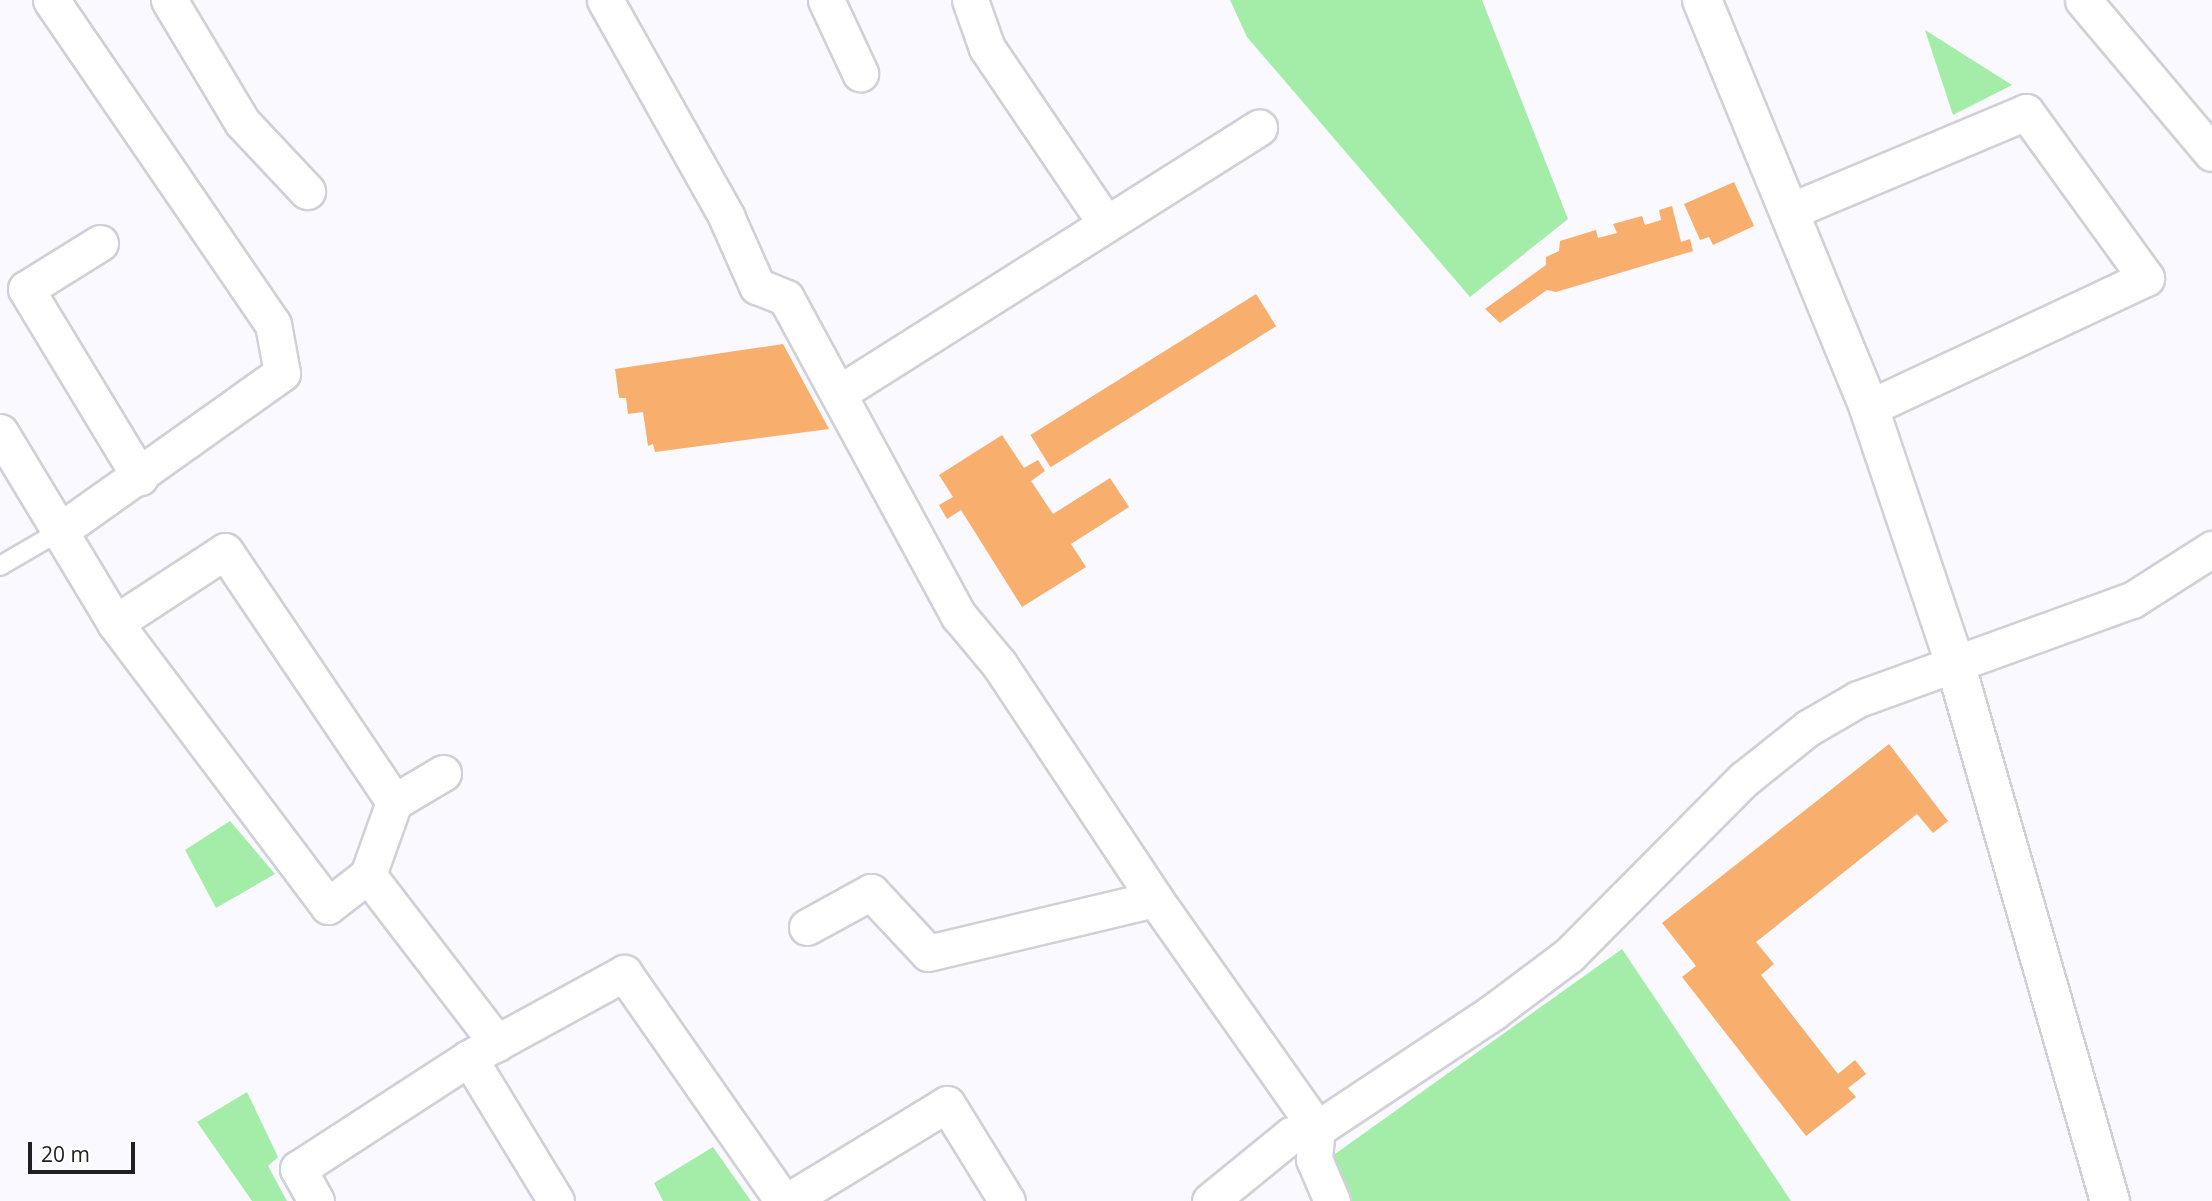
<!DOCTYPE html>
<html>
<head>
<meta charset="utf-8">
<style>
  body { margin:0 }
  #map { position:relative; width:2212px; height:1201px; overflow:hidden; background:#faf9ff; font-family:"Open Sans",sans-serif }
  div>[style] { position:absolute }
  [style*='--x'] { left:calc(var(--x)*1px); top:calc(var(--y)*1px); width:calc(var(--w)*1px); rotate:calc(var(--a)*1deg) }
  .green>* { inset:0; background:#a4eda9 }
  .building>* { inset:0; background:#f8ae6c; transform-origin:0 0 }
  .roads { filter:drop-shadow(2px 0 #d0d0d7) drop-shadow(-2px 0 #d0d0d7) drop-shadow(0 2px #d0d0d7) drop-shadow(0 -2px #d0d0d7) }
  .service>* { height:18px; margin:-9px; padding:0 9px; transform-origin:9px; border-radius:9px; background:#fff }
  .minor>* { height:35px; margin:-17.5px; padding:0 17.5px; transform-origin:17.5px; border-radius:17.5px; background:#fff }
  .tertiary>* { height:38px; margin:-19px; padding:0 19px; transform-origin:19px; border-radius:19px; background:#fff }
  span { translate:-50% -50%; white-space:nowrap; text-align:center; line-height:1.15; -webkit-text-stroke:6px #fff; paint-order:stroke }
  .scale { position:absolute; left:28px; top:1142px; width:107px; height:32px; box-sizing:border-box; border:4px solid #202023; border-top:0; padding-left:9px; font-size:21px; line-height:24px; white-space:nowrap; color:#202023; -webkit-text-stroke:5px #fff; paint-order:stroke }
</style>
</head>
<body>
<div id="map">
  <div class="green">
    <div style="clip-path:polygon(1230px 0,1482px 0,1568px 219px,1470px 297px,1247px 37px)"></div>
    <div style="clip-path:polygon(1925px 30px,2012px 85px,1953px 115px)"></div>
    <div style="clip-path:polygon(230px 821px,275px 874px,216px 908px,185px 850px)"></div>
    <div style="clip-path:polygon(1622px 949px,1791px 1201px,1345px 1201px,1328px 1159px)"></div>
    <div style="clip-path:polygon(247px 1092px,278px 1157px,268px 1166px,287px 1201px,252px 1201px,197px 1122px)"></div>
    <div style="clip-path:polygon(713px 1147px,751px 1201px,663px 1201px,654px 1183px)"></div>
  </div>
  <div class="building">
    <div style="clip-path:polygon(1734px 182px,1754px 226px,1713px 245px,1709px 237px,1700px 240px,1684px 204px)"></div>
    <div style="clip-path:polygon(1672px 206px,1681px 242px,1690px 239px,1693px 251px,1556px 292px,1547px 290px,1500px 323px,1485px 309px,1546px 265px,1546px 257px,1559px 251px,1560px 241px,1596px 230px,1598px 238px,1617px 233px,1613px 224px,1642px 216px,1645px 225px,1661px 220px,1659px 210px)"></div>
    <div style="left:1256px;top:294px;width:38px;height:266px;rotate:58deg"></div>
    <div style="clip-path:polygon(783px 344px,829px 429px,655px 452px,653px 444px,648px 446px,643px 412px,628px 414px,626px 398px,619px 398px,615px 369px)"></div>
    <div style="clip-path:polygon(1002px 435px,1024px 468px,1038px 460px,1045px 471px,1031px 481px,1053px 514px,1110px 478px,1129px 507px,1071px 544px,1086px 567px,1022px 607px,961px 510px,947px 519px,939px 505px,953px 497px,939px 475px)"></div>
    <div style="clip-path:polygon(1889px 744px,1948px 821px,1933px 833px,1917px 814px,1756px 942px,1774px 964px,1761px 975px,1838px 1074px,1855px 1060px,1866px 1074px,1848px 1088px,1856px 1097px,1806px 1136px,1682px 977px,1696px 966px,1662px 923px)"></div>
  </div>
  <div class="roads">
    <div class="service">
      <div style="--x:0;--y:566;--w:69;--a:-30.3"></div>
    </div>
    <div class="minor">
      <div style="--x:51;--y:0;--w:393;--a:55.6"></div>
      <div style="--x:273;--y:324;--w:50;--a:79.6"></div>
      <div style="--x:282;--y:373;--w:272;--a:144.6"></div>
      <div style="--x:169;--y:0;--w:142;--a:59.1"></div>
      <div style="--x:242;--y:122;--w:95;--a:46.7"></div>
      <div style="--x:605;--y:0;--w:248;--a:60.7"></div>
      <div style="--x:726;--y:216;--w:77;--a:66.1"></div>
      <div style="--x:757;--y:286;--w:31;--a:22"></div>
      <div style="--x:786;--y:298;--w:362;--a:61.5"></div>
      <div style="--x:959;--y:616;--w:62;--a:50.2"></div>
      <div style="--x:999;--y:664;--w:282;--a:56.4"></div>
      <div style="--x:1155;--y:899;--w:281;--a:54.8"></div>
      <div style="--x:1317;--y:1129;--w:30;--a:96"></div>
      <div style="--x:1314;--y:1159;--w:46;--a:66.8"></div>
      <div style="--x:826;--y:0;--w:81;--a:65"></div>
      <div style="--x:970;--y:0;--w:51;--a:70.5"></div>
      <div style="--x:987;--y:48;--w:212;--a:55.9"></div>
      <div style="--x:2083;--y:0;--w:200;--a:49.9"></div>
      <div style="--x:1788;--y:212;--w:258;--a:-22.8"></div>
      <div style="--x:2026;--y:112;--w:205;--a:54.1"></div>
      <div style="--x:2146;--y:278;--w:306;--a:154.9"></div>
      <div style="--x:100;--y:243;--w:87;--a:148.1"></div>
      <div style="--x:26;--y:289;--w:220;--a:58.8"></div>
      <div style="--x:839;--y:393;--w:497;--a:-32.3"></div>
      <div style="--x:0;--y:432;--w:223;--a:58.9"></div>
      <div style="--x:115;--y:623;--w:354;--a:53"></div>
      <div style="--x:328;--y:906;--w:51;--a:-37.8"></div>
      <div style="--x:368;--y:875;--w:77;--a:-70.4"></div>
      <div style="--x:394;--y:802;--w:57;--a:-30.6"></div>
      <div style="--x:115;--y:623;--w:131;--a:-33.2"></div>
      <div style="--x:225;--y:551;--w:303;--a:56"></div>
      <div style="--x:368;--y:875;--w:212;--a:52.5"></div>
      <div style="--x:807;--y:927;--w:73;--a:-28.7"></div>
      <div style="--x:871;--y:892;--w:83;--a:46.9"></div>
      <div style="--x:928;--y:953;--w:233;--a:-13.4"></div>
      <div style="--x:316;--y:1201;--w:37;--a:-119"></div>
      <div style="--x:298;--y:1169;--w:204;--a:-33"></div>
      <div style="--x:556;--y:1201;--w:167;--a:-121.3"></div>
      <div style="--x:469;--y:1058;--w:177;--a:-28.7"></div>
      <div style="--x:624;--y:973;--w:278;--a:55.1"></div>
      <div style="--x:788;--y:1201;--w:186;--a:-31.4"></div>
      <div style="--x:947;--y:1104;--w:114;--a:58.3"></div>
      <div style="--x:1210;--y:1201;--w:104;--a:-39.2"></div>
      <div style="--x:1291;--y:1135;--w:27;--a:-13"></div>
      <div style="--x:1317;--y:1129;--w:211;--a:-33.6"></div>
      <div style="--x:1493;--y:1012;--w:95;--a:-36.9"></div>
      <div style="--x:1569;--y:955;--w:248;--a:-45.2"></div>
      <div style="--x:1744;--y:779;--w:82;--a:-38.6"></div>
      <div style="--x:1808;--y:728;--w:58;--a:-30.1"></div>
      <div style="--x:1858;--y:699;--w:291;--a:-19.9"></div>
      <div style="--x:2132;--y:600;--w:95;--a:-32.5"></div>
    </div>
    <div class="tertiary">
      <div style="--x:1702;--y:0;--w:441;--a:67.7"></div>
      <div style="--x:1869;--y:408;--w:269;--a:71.4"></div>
      <div style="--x:1955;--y:663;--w:560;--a:73.93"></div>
    </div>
  </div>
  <div class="scale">20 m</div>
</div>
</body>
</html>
